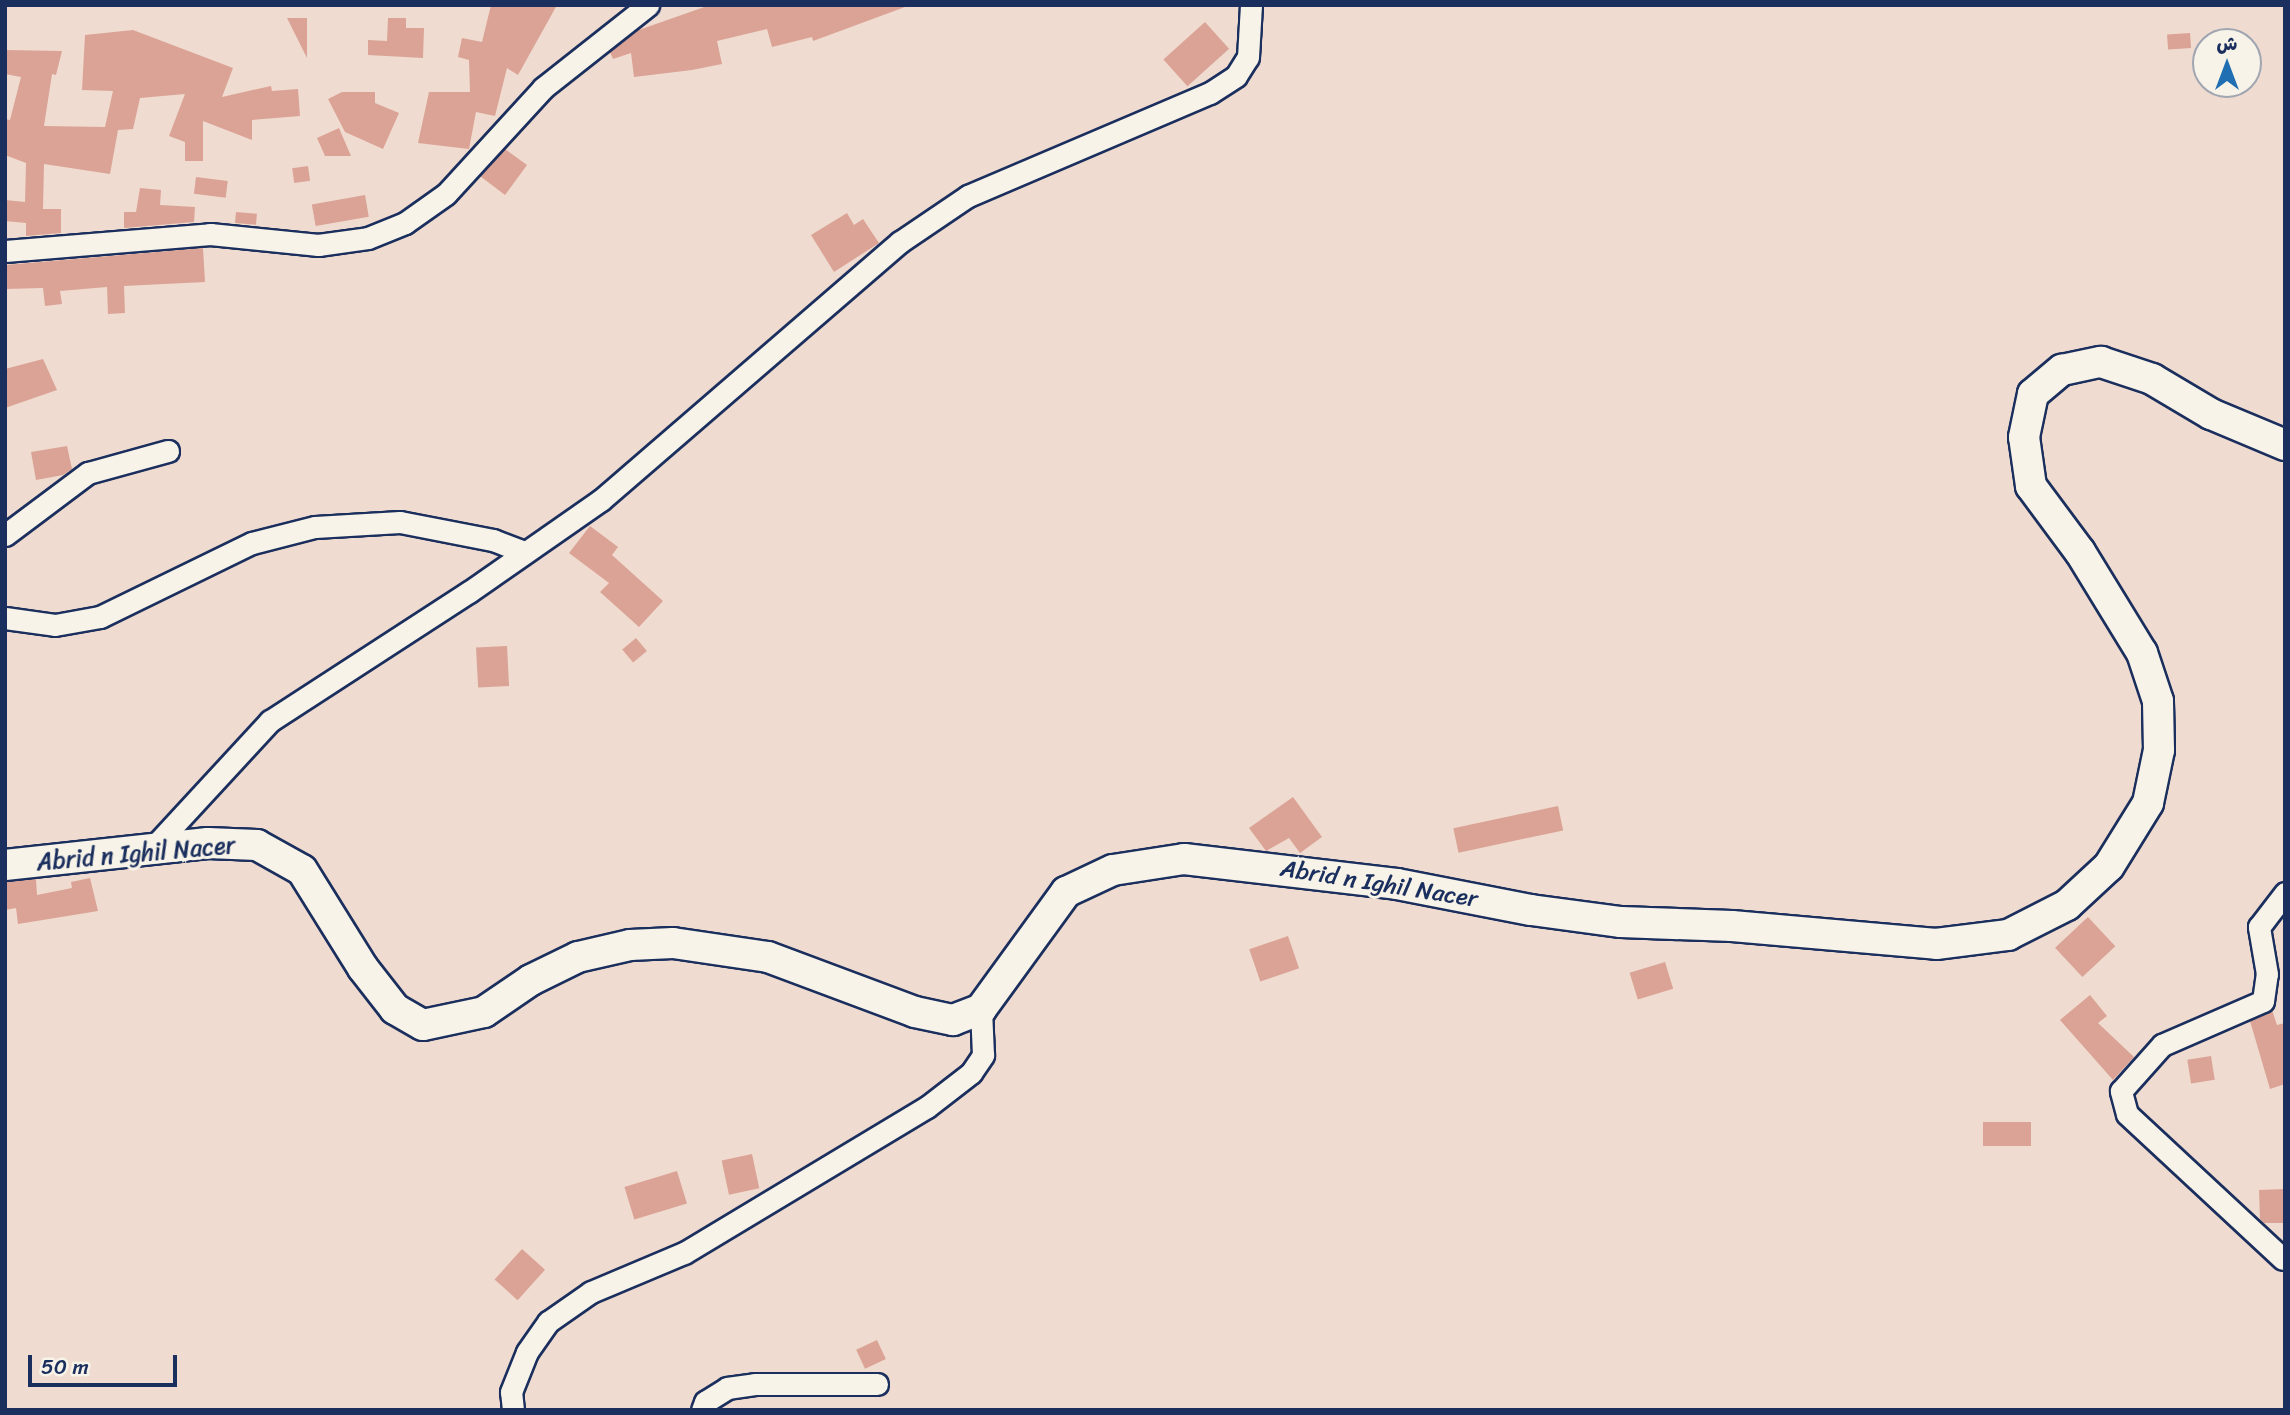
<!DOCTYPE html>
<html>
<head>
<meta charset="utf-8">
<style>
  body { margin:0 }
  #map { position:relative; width:2290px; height:1415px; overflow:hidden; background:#efdbcf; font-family:Sriracha,"Playpen Sans Arabic",sans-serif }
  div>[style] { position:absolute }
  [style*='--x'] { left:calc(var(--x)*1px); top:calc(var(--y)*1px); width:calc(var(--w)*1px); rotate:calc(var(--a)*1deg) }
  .building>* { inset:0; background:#dba396; transform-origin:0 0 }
  .roads { filter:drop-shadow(2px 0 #1b2f5e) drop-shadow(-2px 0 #1b2f5e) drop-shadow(0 2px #1b2f5e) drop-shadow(0 -2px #1b2f5e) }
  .street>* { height:21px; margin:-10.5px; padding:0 10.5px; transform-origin:10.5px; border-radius:10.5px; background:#f7f3e8 }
  .secondary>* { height:30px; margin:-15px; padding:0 15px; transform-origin:15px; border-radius:15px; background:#f7f3e8 }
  span { translate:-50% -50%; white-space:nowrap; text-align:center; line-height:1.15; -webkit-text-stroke:6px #f7f3e8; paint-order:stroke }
  .street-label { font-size:24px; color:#1b2f5e }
  .frame { position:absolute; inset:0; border:7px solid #1b2f5e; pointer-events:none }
  .north { position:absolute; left:2192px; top:28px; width:70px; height:70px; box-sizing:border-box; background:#f7f3e8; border:2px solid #9fa5b1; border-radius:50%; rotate:0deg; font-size:19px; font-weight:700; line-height:28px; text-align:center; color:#1b2f5e }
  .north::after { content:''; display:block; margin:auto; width:24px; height:32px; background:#1f6fb2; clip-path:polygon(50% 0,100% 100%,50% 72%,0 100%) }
  .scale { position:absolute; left:28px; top:1355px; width:149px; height:32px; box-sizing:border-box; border:4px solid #1b2f5e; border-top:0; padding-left:9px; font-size:21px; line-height:24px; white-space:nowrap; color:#1b2f5e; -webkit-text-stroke:5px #f7f3e8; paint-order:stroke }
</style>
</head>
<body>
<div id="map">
  <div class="building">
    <div style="clip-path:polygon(491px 5px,557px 5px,518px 75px,507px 68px,495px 116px,476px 112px,469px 149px,418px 143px,429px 92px,470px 92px,469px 60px,458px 57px,462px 38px,482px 42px)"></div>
    <div style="clip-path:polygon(710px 5px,905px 5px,905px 7px,813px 41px,812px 37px,772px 47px,767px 29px,717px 41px,722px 64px,692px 70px,634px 77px,631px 53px,613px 59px,610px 52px,636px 31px)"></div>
    <div style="clip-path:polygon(287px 18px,307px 18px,307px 58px)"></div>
    <div style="clip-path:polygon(388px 18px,406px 18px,406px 28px,424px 28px,423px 58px,368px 55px,368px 40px,387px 41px)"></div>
    <div style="left:1205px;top:22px;width:36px;height:56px;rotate:48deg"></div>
    <div style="clip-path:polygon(133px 30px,233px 68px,222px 97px,271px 86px,272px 91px,298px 89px,300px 116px,252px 120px,252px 140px,203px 121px,203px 161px,185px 161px,185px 142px,169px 136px,185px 94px,140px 98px,133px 129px,118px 130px,110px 174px,44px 164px,43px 209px,61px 209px,61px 233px,26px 236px,26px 223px,5px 221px,5px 200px,25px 202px,26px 163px,5px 155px,5px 119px,10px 120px,21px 77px,5px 74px,5px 50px,62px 51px,56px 75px,52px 74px,44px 126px,105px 127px,113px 91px,82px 90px,85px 35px)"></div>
    <div style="left:2190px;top:33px;width:15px;height:23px;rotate:86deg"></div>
    <div style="clip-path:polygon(342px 92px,375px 92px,375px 103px,399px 113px,383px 149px,345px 132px,328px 99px)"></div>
    <div style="clip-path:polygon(339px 128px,351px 156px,325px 156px,317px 138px)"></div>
    <div style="clip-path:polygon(505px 149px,527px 165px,505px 195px,480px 176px)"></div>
    <div style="left:308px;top:166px;width:15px;height:16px;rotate:82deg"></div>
    <div style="left:196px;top:177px;width:32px;height:17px;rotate:7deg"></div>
    <div style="clip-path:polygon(140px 188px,161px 190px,160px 205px,195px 207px,194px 222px,124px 228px,124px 212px,136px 212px)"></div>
    <div style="left:365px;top:195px;width:22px;height:54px;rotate:80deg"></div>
    <div style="left:236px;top:212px;width:21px;height:11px;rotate:5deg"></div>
    <div style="clip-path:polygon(847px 213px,854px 225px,863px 219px,879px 243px,834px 272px,811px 235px)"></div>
    <div style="clip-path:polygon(203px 248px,205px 282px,124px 286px,125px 313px,108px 314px,107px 287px,60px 291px,62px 304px,45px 306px,43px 288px,5px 289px,5px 265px)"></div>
    <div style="clip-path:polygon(43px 359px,57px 390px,5px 408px,5px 369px)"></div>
    <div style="clip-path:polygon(67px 446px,72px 469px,63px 475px,36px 480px,31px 452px)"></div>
    <div style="clip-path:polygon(590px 526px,618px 547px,612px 555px,663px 601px,639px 627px,600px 592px,609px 583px,569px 553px)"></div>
    <div style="left:636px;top:638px;width:17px;height:18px;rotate:50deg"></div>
    <div style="left:507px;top:646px;width:40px;height:31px;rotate:87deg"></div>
    <div style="clip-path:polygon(1293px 797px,1322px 837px,1300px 853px,1289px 838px,1266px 851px,1249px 828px)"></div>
    <div style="left:1558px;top:806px;width:25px;height:107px;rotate:78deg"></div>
    <div style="clip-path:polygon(90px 878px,98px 911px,18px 924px,16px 908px,5px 910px,5px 882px,36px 879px,37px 895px,72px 888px,71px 882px)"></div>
    <div style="left:2088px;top:917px;width:40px;height:45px;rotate:47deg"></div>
    <div style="left:1288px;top:936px;width:34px;height:41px;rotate:71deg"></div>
    <div style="left:1665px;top:962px;width:28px;height:37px;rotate:73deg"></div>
    <div style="clip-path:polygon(2090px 995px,2107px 1016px,2098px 1023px,2134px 1057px,2113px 1080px,2060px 1020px)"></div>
    <div style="clip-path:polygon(2272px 1010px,2277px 1025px,2285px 1023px,2285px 1084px,2270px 1089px,2250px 1021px)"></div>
    <div style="left:2211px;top:1056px;width:24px;height:24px;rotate:81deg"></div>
    <div style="left:2031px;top:1122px;width:24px;height:48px;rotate:90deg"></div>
    <div style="left:752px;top:1154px;width:35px;height:31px;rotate:78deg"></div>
    <div style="left:677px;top:1171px;width:34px;height:55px;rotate:73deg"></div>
    <div style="clip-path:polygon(2285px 1189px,2285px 1223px,2264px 1223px,2260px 1219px,2259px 1190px)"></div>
    <div style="left:522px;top:1249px;width:31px;height:41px;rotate:42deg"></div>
    <div style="left:877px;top:1340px;width:21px;height:23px;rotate:65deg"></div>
  </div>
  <div class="roads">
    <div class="street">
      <div style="--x:5;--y:251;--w:206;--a:-4.7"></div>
      <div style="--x:210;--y:234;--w:109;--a:5.8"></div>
      <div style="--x:318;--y:245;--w:50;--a:-8"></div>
      <div style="--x:368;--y:238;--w:40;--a:-22"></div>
      <div style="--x:405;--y:223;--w:50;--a:-35.3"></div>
      <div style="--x:446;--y:194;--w:144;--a:-47.5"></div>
      <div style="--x:543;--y:88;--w:134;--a:-38.3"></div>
      <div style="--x:5;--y:535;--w:104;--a:-36.8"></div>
      <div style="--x:88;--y:473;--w:83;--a:-15.4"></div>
      <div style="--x:5;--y:618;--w:50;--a:8"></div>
      <div style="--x:55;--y:625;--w:46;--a:-10.1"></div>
      <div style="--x:100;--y:617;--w:169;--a:-26"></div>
      <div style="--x:252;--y:543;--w:65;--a:-14.3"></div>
      <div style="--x:315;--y:527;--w:85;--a:-3.4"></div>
      <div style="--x:400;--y:522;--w:95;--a:11"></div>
      <div style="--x:493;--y:540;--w:33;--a:21"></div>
      <div style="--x:151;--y:850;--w:176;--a:-47.3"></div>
      <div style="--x:270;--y:721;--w:237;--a:-33"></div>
      <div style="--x:469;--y:592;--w:161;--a:-34.9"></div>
      <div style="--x:601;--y:500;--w:395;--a:-40.8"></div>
      <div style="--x:900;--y:242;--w:82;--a:-34.1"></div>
      <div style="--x:968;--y:196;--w:263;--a:-23.1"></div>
      <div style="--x:1210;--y:93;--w:31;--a:-33"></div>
      <div style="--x:1236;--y:76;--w:22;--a:-58"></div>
      <div style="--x:1248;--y:57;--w:52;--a:-86.7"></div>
      <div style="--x:2283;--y:1259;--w:213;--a:-137.1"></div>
      <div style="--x:2127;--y:1114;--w:24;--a:-105"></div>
      <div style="--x:2121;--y:1091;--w:62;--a:-48.3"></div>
      <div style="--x:2162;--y:1045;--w:110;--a:-23.5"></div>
      <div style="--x:2263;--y:1001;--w:27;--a:-82"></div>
      <div style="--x:2267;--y:974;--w:48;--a:-99.7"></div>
      <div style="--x:2259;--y:927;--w:43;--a:-52.6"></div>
      <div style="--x:513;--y:1410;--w:18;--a:-96"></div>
      <div style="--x:511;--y:1392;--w:43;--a:-68.2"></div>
      <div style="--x:527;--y:1352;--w:37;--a:-55"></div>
      <div style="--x:548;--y:1322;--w:52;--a:-34.9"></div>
      <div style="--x:591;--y:1292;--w:101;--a:-22.8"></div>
      <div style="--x:684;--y:1253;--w:283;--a:-31"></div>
      <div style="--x:927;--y:1107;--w:56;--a:-37.7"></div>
      <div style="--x:971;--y:1073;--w:22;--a:-56"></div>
      <div style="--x:983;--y:1055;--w:46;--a:-92.5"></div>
      <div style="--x:702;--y:1410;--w:9;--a:-69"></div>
      <div style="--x:705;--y:1402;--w:26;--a:-32"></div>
      <div style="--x:727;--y:1388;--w:28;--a:-8"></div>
      <div style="--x:755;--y:1384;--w:122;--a:0"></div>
    </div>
    <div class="secondary">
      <div style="--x:5;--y:865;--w:204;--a:-6.2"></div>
      <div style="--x:208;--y:843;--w:49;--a:2.3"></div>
      <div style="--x:257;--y:845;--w:51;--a:29.1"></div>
      <div style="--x:302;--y:870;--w:115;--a:58.1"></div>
      <div style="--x:363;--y:968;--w:52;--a:52"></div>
      <div style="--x:395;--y:1009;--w:32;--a:30"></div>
      <div style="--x:423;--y:1025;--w:62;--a:-12"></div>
      <div style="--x:484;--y:1012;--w:57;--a:-34.2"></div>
      <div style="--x:531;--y:980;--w:52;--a:-26.1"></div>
      <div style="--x:578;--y:957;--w:53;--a:-13"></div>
      <div style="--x:630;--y:945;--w:43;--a:-2.7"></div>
      <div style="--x:673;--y:943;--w:96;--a:8.4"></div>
      <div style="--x:768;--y:957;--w:157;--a:20.5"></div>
      <div style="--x:915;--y:1012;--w:39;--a:12"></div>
      <div style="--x:953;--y:1020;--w:30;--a:-21"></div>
      <div style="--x:981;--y:1009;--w:145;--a:-54"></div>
      <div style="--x:1066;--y:892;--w:52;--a:-25.1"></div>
      <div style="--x:1113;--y:870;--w:72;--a:-8.8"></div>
      <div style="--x:1184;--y:859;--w:214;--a:6.7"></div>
      <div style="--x:1397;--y:884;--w:136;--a:11"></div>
      <div style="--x:1531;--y:910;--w:91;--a:7.6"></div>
      <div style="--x:1621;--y:922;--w:111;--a:2.1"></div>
      <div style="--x:1732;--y:926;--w:205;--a:5"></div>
      <div style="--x:1936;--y:944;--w:73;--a:-7.1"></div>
      <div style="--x:2008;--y:935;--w:66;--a:-27"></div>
      <div style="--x:2067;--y:905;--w:57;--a:-42.9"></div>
      <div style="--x:2109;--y:866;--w:74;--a:-58.2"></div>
      <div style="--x:2148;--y:803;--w:54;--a:-78.3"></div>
      <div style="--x:2159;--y:750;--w:49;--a:-91.2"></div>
      <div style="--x:2158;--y:701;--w:51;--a:-108.4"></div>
      <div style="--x:2142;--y:653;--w:119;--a:-121.5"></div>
      <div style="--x:2080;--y:552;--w:82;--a:-126.6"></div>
      <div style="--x:2031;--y:486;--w:49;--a:-98.1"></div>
      <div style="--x:2024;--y:437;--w:44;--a:-78.2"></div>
      <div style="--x:2033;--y:394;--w:38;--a:-40"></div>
      <div style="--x:2062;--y:370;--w:40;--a:-12"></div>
      <div style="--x:2101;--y:362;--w:54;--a:18.4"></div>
      <div style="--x:2152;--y:379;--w:69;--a:30.7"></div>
      <div style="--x:2211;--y:414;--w:80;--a:22.7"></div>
    </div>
  </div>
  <div class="street-label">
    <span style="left:136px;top:854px;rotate:-5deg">Abrid n Ighil Nacer</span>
    <span style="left:1379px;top:884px;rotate:9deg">Abrid n Ighil Nacer</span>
  </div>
  <div class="frame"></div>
  <div class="north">ش</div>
  <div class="scale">50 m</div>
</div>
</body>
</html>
